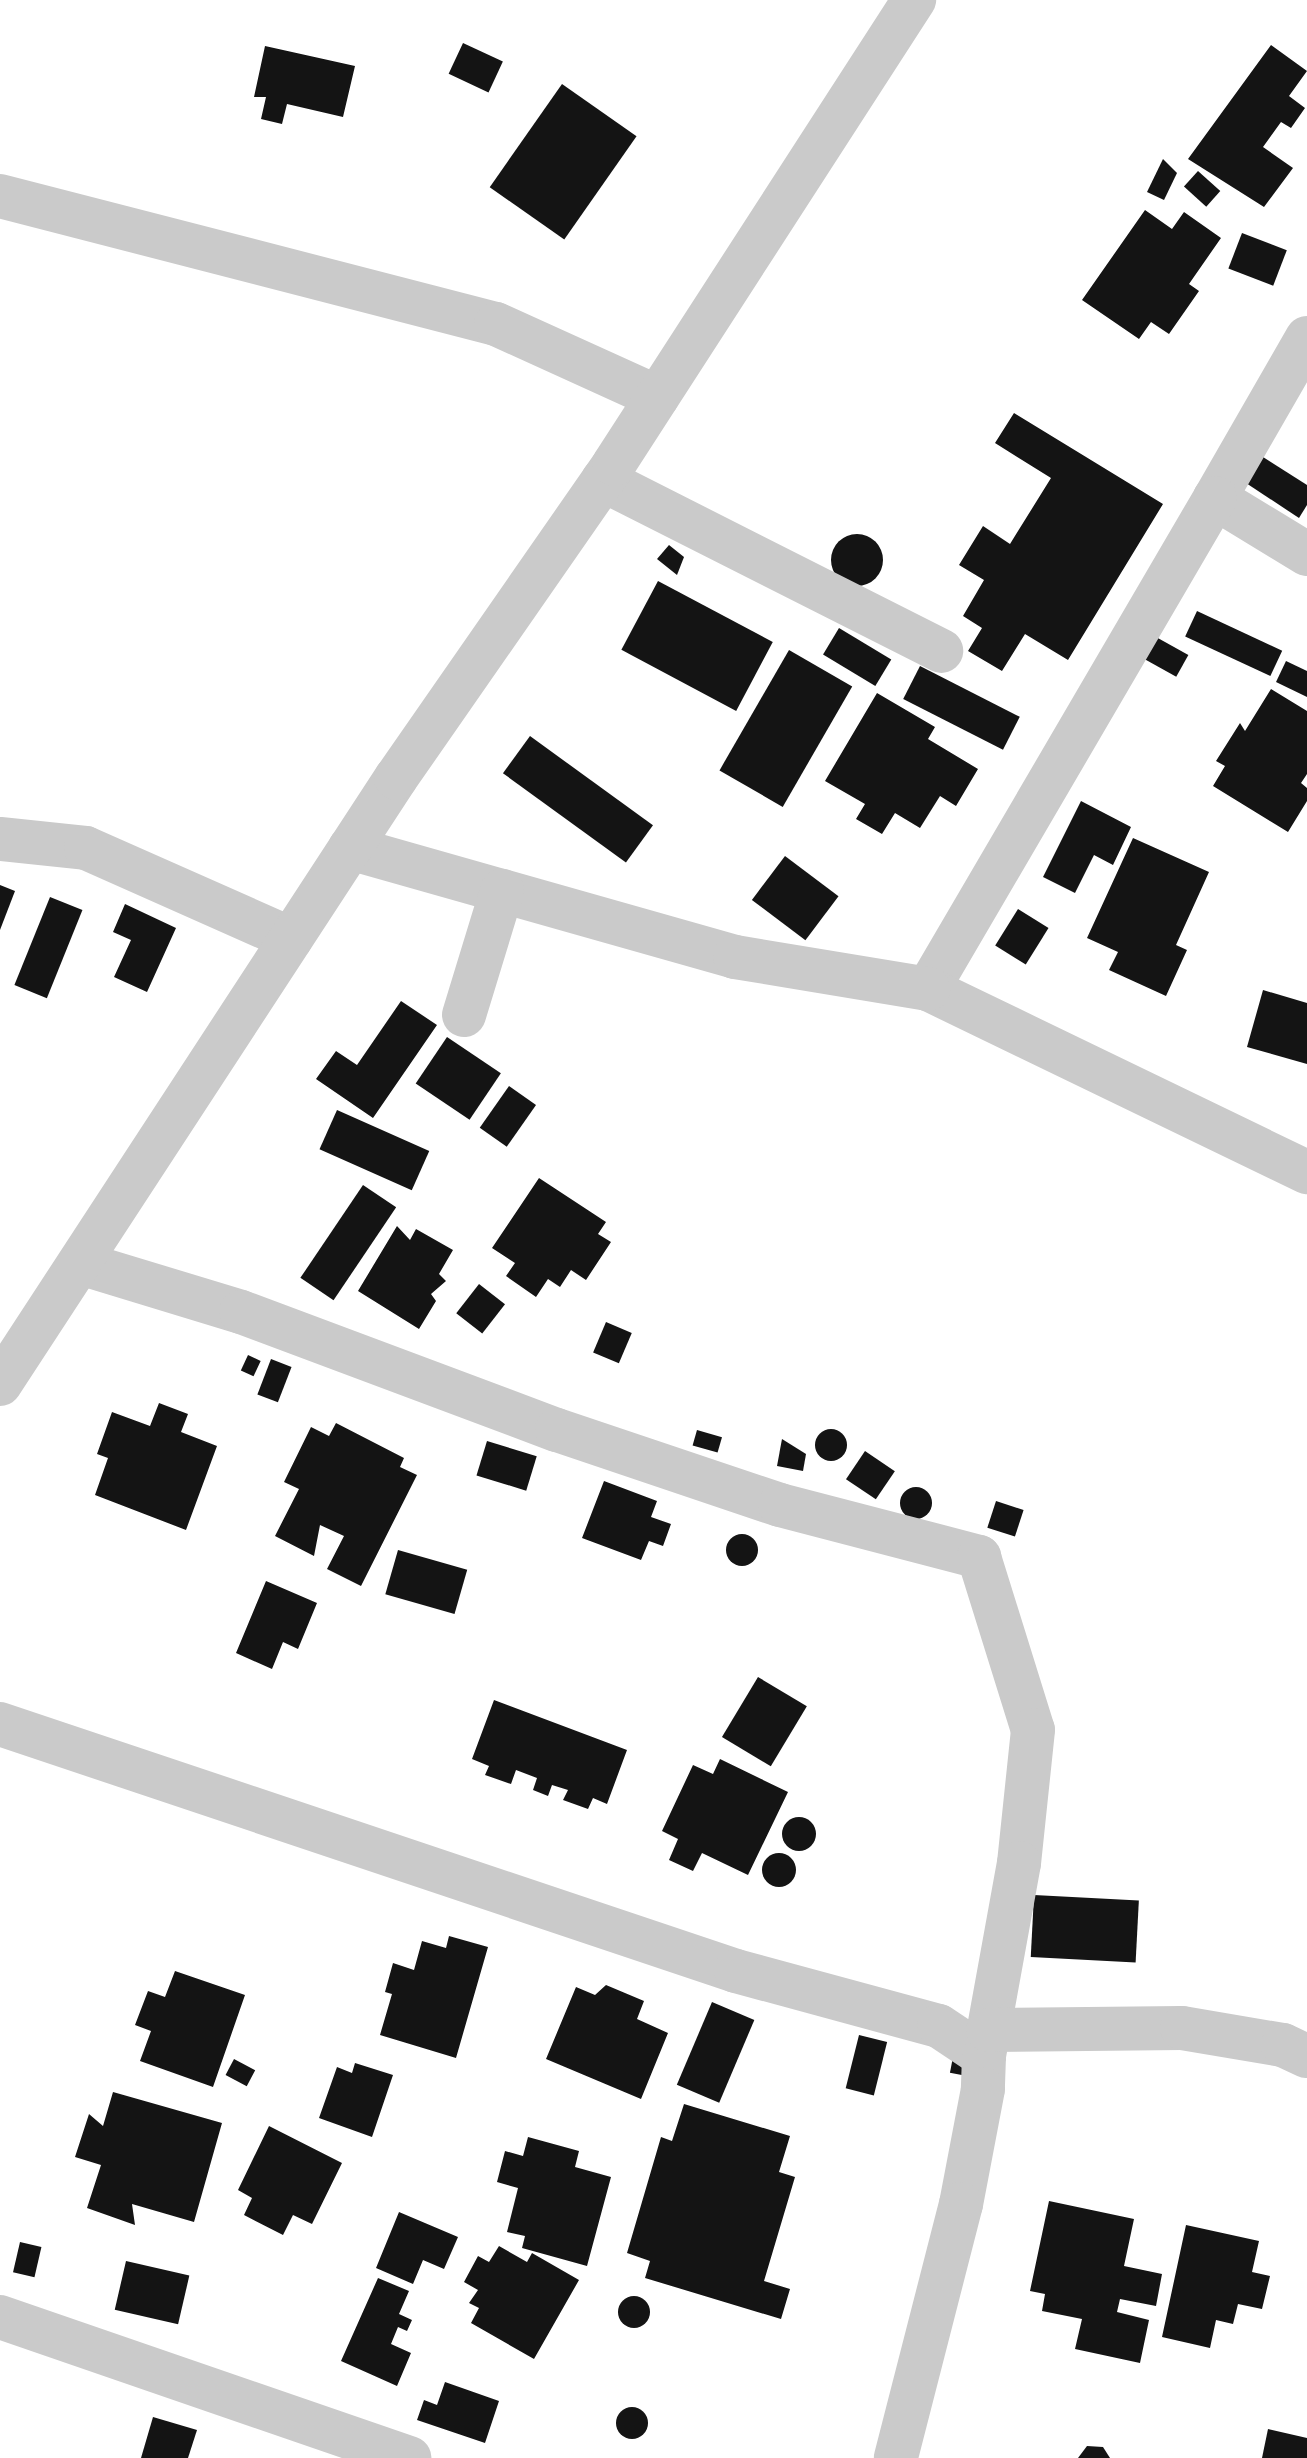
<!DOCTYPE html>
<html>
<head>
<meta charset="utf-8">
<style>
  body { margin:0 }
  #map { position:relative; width:1307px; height:2458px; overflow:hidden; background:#fff; font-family:"Space Grotesk",sans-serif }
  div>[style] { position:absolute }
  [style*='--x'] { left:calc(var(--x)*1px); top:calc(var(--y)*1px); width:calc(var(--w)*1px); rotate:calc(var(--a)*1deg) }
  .building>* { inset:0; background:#141414; transform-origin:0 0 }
  .round { border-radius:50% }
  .minor>* { height:44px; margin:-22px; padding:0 22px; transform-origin:22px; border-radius:22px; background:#cacaca }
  span { translate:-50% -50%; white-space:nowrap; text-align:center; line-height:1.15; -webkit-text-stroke:8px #fff; paint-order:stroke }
</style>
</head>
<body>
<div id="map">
  <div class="building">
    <div style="left:463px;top:43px;width:44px;height:34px;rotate:25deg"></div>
    <div style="clip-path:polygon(1271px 45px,1307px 71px,1289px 96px,1305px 108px,1291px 128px,1281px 122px,1263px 147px,1293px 168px,1264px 207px,1188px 159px)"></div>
    <div style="clip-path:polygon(265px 46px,355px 66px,343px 117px,287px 104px,282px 124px,261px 119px,266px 97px,254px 97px)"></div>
    <div style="left:562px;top:84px;width:91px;height:126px;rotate:35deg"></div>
    <div style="clip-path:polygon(1163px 159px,1177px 173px,1164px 200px,1147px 192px)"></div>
    <div style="left:1198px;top:171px;width:30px;height:21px;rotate:42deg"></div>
    <div style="clip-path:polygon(1145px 210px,1172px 229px,1184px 212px,1221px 238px,1189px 284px,1199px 291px,1169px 334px,1151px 322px,1139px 339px,1082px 300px)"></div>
    <div style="left:1242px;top:233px;width:48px;height:38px;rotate:21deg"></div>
    <div style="clip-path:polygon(1014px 413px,1163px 504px,1068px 660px,1025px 634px,1002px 671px,968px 651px,982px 628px,963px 616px,984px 580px,959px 565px,983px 526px,1010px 544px,1051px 478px,995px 443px)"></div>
    <div style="clip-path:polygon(1263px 457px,1307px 485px,1307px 505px,1299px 518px,1246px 483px)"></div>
    <div class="round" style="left:831px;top:534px;width:52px;height:52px"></div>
    <div style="clip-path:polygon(669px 545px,684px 557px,677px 575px,657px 559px)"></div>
    <div style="left:658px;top:581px;width:130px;height:78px;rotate:28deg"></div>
    <div style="left:1197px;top:611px;width:94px;height:28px;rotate:25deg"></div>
    <div style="left:839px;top:628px;width:61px;height:31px;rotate:31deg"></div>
    <div style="left:1156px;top:637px;width:37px;height:25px;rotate:29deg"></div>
    <div style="left:789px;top:650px;width:73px;height:139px;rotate:30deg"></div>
    <div style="clip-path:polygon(1286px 661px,1307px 671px,1307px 697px,1276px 682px)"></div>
    <div style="left:920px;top:666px;width:112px;height:37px;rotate:27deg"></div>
    <div style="clip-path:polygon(1271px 689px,1307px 711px,1307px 774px,1301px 783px,1307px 788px,1307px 801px,1288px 832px,1213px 786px,1225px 766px,1216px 761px,1240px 723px,1245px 731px)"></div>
    <div style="clip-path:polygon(877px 693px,935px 727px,928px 739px,978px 769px,956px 806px,940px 796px,920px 828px,895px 813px,882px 834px,856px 819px,865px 804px,825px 781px)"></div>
    <div style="left:530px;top:736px;width:152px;height:46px;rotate:36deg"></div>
    <div style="clip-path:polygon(1081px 801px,1131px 827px,1113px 865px,1094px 855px,1075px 893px,1043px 877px)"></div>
    <div style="clip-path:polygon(1133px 838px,1209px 872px,1176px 945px,1187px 950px,1166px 996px,1109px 970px,1118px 952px,1087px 938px)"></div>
    <div style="left:785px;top:856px;width:67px;height:55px;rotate:37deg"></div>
    <div style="clip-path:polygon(0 885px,15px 891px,0 930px)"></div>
    <div style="left:50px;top:897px;width:35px;height:95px;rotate:22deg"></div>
    <div style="clip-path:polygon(125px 904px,176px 928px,147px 992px,114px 977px,131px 940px,113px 932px)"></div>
    <div style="left:1018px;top:909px;width:36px;height:43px;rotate:32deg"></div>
    <div style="clip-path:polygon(1263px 990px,1307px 1003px,1307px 1064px,1247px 1047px)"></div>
    <div style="clip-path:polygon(401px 1001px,437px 1025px,373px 1118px,316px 1079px,336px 1051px,357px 1065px)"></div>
    <div style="left:447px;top:1037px;width:65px;height:56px;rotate:34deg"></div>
    <div style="left:509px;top:1086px;width:33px;height:51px;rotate:35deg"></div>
    <div style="left:337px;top:1110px;width:101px;height:43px;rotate:24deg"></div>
    <div style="clip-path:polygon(539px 1178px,606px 1222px,598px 1234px,611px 1242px,586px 1280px,571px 1270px,560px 1287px,548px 1279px,536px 1297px,506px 1276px,515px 1263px,492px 1248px)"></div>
    <div style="left:363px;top:1185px;width:40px;height:112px;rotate:34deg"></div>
    <div style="clip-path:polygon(397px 1226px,410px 1240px,416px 1229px,453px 1250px,439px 1274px,446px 1281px,431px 1294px,436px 1301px,419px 1329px,358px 1291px)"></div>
    <div style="left:479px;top:1284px;width:33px;height:37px;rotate:38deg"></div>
    <div style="left:606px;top:1322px;width:28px;height:33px;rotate:23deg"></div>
    <div style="left:248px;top:1355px;width:14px;height:17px;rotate:25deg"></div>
    <div style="left:271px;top:1359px;width:22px;height:38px;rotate:21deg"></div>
    <div style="clip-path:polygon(159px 1403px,188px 1414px,181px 1432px,217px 1446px,186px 1530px,95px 1495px,108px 1458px,97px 1454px,112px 1412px,150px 1426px)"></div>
    <div style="clip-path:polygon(336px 1423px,404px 1458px,400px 1467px,417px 1475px,361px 1586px,327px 1569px,344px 1536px,320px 1525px,314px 1556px,275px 1536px,299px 1489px,284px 1482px,311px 1427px,329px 1436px)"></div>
    <div class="round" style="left:815px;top:1429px;width:32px;height:32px"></div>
    <div style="left:697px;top:1430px;width:26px;height:16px;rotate:16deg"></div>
    <div style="clip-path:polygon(782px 1439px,806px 1454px,803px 1471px,777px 1466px)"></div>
    <div style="left:487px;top:1441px;width:52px;height:36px;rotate:17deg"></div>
    <div style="left:865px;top:1451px;width:36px;height:34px;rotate:34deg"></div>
    <div style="clip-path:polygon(604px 1481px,657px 1501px,651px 1517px,671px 1524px,663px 1546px,649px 1541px,641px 1560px,582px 1538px)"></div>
    <div class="round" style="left:900px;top:1487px;width:32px;height:32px"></div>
    <div style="left:996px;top:1501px;width:29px;height:28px;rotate:18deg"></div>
    <div class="round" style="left:726px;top:1534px;width:32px;height:32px"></div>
    <div style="left:398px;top:1550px;width:72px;height:46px;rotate:16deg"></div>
    <div style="clip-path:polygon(266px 1581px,317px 1603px,298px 1649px,283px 1642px,272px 1669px,236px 1653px)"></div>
    <div style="left:758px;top:1677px;width:57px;height:70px;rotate:31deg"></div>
    <div style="clip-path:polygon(494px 1700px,627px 1750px,607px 1804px,593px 1798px,588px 1809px,563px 1800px,568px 1790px,552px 1785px,548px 1796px,533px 1790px,537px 1778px,516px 1770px,511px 1784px,485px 1775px,489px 1766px,472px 1759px)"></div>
    <div style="clip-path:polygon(720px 1759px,788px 1792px,748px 1875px,702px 1853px,693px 1871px,669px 1860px,678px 1839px,662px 1831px,693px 1765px,713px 1774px)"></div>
    <div class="round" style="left:782px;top:1817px;width:34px;height:34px"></div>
    <div class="round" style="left:762px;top:1853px;width:34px;height:34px"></div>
    <div style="left:1034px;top:1895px;width:105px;height:62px;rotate:3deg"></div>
    <div style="clip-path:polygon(449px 1936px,488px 1947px,456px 2058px,380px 2035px,392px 1994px,385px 1992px,393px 1963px,414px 1970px,422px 1941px,446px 1948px)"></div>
    <div style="clip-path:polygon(175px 1971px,245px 1995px,213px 2087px,140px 2061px,151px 2031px,135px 2025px,148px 1991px,165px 1997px)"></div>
    <div style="clip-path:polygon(606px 1985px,644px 2001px,637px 2019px,668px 2033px,641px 2099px,546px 2059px,576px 1987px,595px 1995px)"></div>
    <div style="left:712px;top:2002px;width:46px;height:90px;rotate:23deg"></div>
    <div style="left:859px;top:2035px;width:29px;height:55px;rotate:14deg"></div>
    <div style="left:953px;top:2057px;width:16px;height:16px;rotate:11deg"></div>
    <div style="left:234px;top:2059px;width:24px;height:18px;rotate:28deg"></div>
    <div style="clip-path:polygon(355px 2063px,393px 2075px,372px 2137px,319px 2118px,337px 2067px,352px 2073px)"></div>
    <div style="clip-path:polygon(113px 2092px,222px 2123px,194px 2222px,132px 2204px,135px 2225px,87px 2208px,101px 2165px,75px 2157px,89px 2114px,103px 2126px)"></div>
    <div style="clip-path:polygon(684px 2104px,790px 2136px,779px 2172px,795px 2177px,764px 2281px,790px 2289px,781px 2319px,645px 2278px,650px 2261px,627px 2253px,661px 2137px,672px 2141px)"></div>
    <div style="clip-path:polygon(269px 2126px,342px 2163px,312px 2224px,293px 2215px,283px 2235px,244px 2215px,252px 2198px,238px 2190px)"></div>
    <div style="clip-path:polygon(528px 2137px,579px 2151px,575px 2167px,611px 2177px,587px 2266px,522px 2248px,525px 2236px,507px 2232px,518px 2188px,497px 2182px,505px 2151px,523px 2156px)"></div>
    <div style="clip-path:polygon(1049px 2201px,1134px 2219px,1124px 2266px,1162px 2274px,1156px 2306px,1120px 2299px,1117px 2312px,1149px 2320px,1140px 2363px,1075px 2349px,1082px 2319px,1042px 2311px,1045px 2294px,1030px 2291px)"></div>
    <div style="clip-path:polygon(399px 2212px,458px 2237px,444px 2269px,423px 2260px,413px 2284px,376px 2268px)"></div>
    <div style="clip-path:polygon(1186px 2225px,1259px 2241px,1252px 2272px,1270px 2276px,1262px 2309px,1238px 2304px,1233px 2324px,1216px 2320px,1210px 2348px,1162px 2337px)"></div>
    <div style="left:20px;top:2242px;width:22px;height:31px;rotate:13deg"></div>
    <div style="clip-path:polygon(499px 2246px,527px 2262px,532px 2253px,579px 2280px,534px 2359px,471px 2323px,479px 2308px,469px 2303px,478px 2290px,464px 2282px,478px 2256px,489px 2262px)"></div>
    <div style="left:126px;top:2261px;width:65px;height:50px;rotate:13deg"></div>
    <div style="clip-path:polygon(378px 2278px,409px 2291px,399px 2314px,412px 2320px,407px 2331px,398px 2327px,391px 2344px,411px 2353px,397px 2386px,341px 2361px)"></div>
    <div class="round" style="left:618px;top:2296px;width:32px;height:32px"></div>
    <div style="clip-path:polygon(445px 2382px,499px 2401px,485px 2443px,417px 2420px,424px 2400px,437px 2405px)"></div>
    <div class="round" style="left:616px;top:2407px;width:32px;height:32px"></div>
    <div style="clip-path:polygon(153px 2417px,197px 2430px,188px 2458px,141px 2458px)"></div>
    <div style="clip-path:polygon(1268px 2429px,1307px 2438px,1307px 2458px,1262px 2458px)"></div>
    <div style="clip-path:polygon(1087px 2446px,1103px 2447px,1110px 2458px,1078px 2458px)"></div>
  </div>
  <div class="minor">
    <div style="--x:0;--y:196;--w:512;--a:14.47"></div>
    <div style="--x:496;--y:324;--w:177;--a:24.4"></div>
    <div style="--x:1307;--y:338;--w:185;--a:119.9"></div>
    <div style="--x:1215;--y:498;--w:108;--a:31.3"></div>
    <div style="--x:603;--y:480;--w:379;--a:26.8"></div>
    <div style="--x:1215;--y:498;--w:569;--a:120.31"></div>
    <div style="--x:928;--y:989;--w:421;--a:25.8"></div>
    <div style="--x:0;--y:839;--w:86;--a:6"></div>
    <div style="--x:86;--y:848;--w:224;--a:23.9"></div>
    <div style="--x:350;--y:848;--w:400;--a:15.8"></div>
    <div style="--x:735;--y:957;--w:196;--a:9.4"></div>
    <div style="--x:464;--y:1015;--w:130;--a:-73"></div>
    <div style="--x:80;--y:1263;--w:168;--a:16.9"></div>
    <div style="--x:241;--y:1312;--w:337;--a:20.5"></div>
    <div style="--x:557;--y:1430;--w:235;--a:18.6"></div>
    <div style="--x:780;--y:1505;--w:206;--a:14.6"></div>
    <div style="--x:979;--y:1557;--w:181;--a:72.7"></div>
    <div style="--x:1033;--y:1730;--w:134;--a:96"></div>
    <div style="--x:1019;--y:1863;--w:196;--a:100.3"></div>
    <div style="--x:0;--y:1384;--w:724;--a:-56.84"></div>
    <div style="--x:396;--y:778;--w:382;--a:-55.2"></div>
    <div style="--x:614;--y:464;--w:553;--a:-57.12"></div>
    <div style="--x:0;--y:1724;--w:776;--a:18.55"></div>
    <div style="--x:736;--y:1971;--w:210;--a:15.2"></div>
    <div style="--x:939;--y:2026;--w:54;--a:33.7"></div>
    <div style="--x:984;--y:2056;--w:33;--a:92"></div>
    <div style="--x:983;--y:2089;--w:117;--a:100.8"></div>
    <div style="--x:961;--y:2204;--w:262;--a:104.4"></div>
    <div style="--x:988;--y:2030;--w:194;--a:-0.6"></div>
    <div style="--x:1182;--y:2028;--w:102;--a:9.6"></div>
    <div style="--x:1283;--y:2045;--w:26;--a:25"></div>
    <div style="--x:0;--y:2317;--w:433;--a:19"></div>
  </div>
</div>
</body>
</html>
